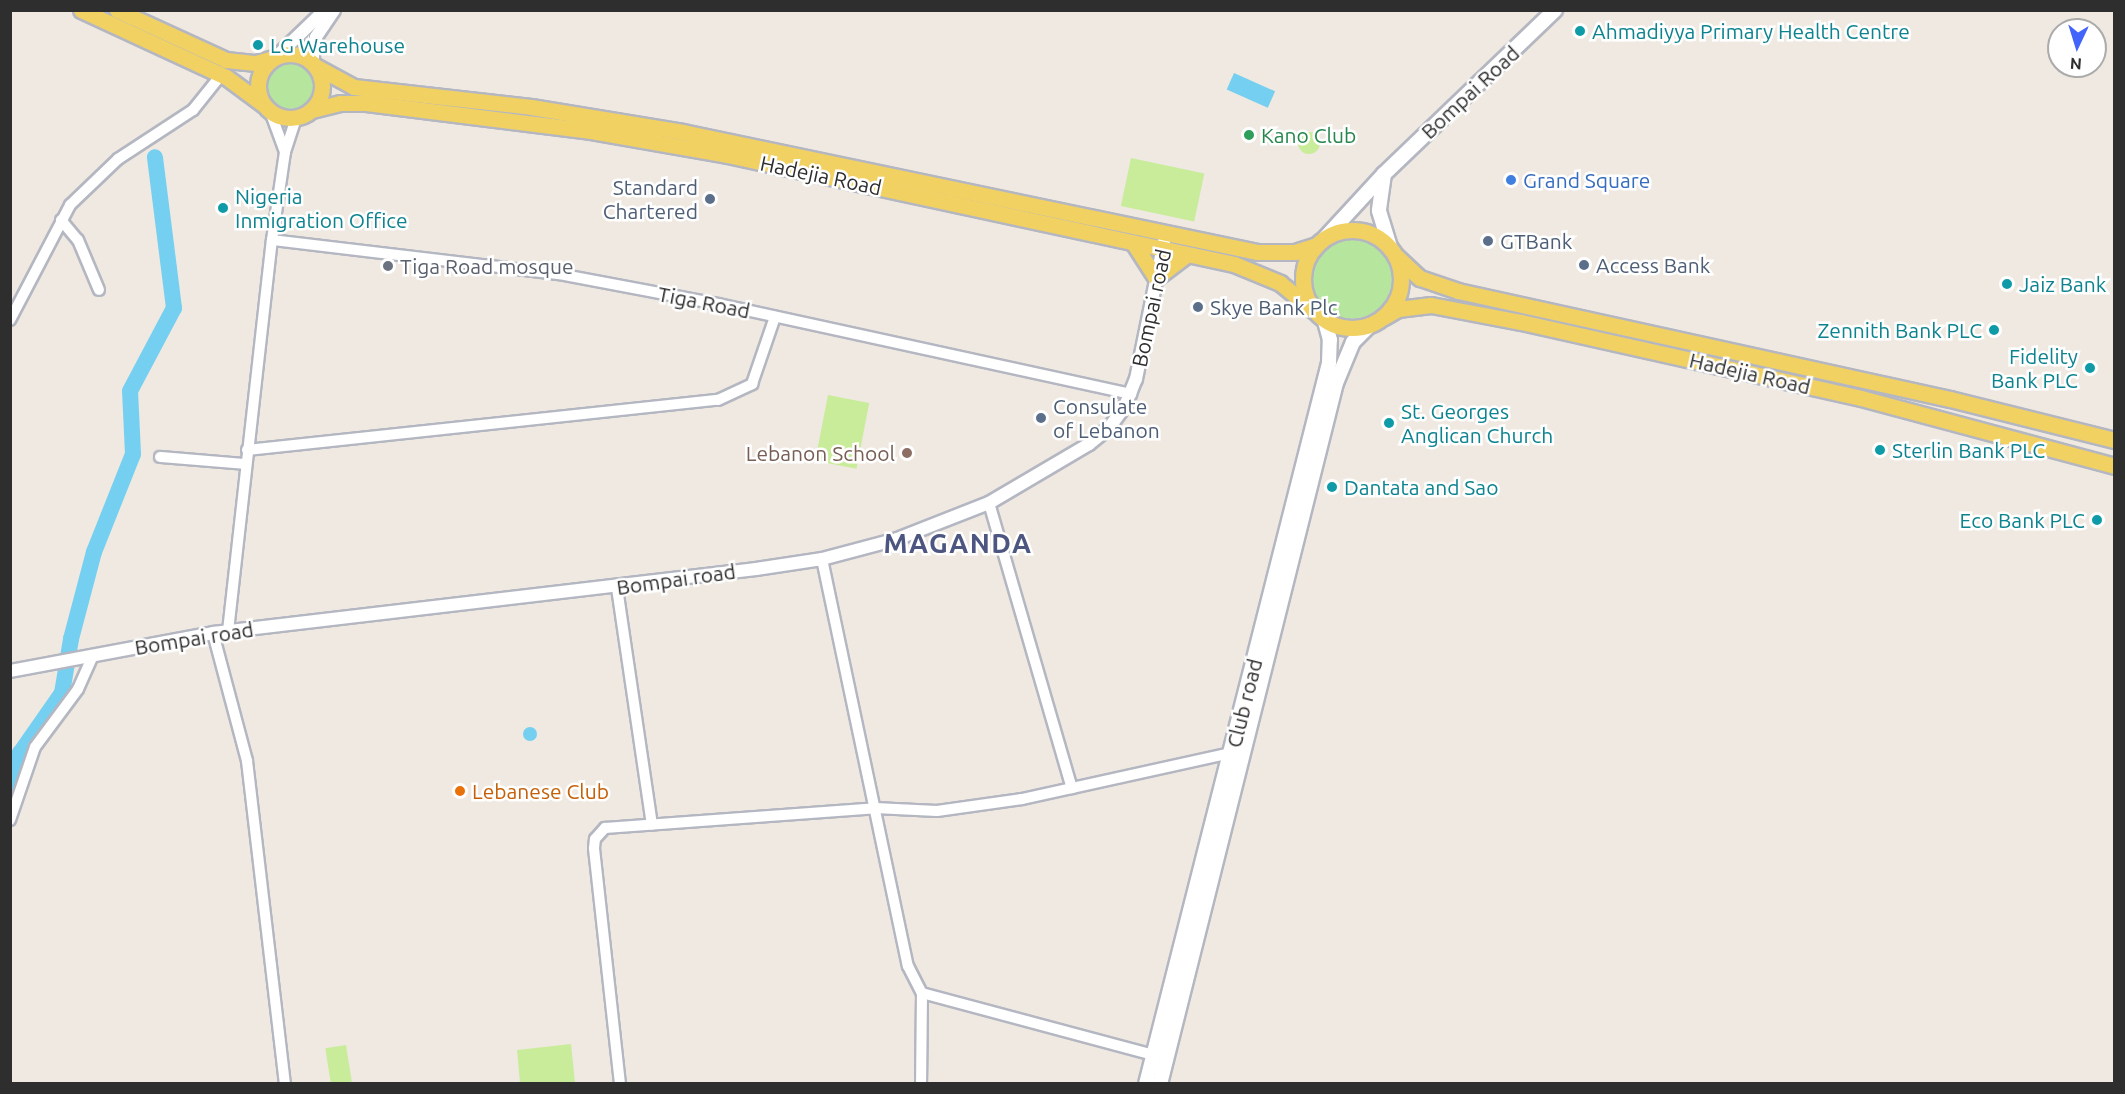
<!DOCTYPE html>
<html>
<head>
<meta charset="utf-8">
<style>
  body { margin:0 }
  #map { position:relative; width:2125px; height:1094px; overflow:hidden; background:#efe9e1; font-family:Ubuntu,sans-serif }
  div>[style] { position:absolute }
  [style*='--x'] { left:calc(var(--x)*1px); top:calc(var(--y)*1px); width:calc(var(--w)*1px); rotate:calc(var(--a)*1deg) }
  .green>* { inset:0; background:#b6e59e }
  .round { border-radius:50% }
  .pitch>* { inset:0; background:#c9ec9a; transform-origin:0 0 }
  .water>* { inset:0; background:#75cff0; transform-origin:0 0 }
  .river>* { height:16px; margin:-8px; padding:0 8px; transform-origin:8px; border-radius:8px; background:#75cff0 }
  .roads { filter:drop-shadow(2px 0 #b4b7c1) drop-shadow(-2px 0 #b4b7c1) drop-shadow(0 2px #b4b7c1) drop-shadow(0 -2px #b4b7c1) }
  .minor>* { height:10px; margin:-5px; padding:0 5px; transform-origin:5px; border-radius:5px; background:#fff }
  .tertiary>* { height:12px; margin:-6px; padding:0 6px; transform-origin:6px; border-radius:6px; background:#fff }
  .secondary>* { height:14px; margin:-7px; padding:0 7px; transform-origin:7px; border-radius:7px; background:#fff }
  .primary>* { height:15px; margin:-7.5px; padding:0 7.5px; transform-origin:7.5px; border-radius:7.5px; background:#f2d163 }
  .primary>.ring { margin:-7.5px; padding:0; box-sizing:content-box; background:none; border:15px solid #f2d163; border-radius:50% }
  .dots>* { width:16px; height:16px; translate:-50% -50%; box-sizing:border-box; border:3px solid #fff; border-radius:50% }
  span { translate:-50% -50%; white-space:nowrap; text-align:center; line-height:1.15; -webkit-text-stroke:5px #fff; paint-order:stroke }
  .culture-label { font-size:21px; color:#0d838f }
  .left { translate:0 -50%; text-align:left }
  .right { translate:-100% -50%; text-align:right }
  .street-label { font-size:21px; color:#2e2e2e }
  .leisure-label { font-size:21px; color:#27864d }
  .shop-label { font-size:21px; color:#366cbe }
  .service-label { font-size:21px; color:#4e5e75 }
  .worship-label { font-size:21px; color:#5b616d }
  .education-label { font-size:21px; color:#785e54 }
  .food-label { font-size:21px; color:#c56008 }
  .district-label { font-size:27px; color:#4d5680; font-weight:700; letter-spacing:1.5px }
  .frame { position:absolute; inset:0; border:12px solid #2e2e2e; pointer-events:none }
  .north { position:absolute; left:2047px; top:18px; width:60px; height:60px; box-sizing:border-box; background:#fff; border:2px solid #ababab; border-radius:50%; rotate:184deg; font-size:16px; font-weight:700; line-height:24px; text-align:center; color:#2e2e2e }
  .north::after { content:''; display:block; margin:auto; width:21px; height:27px; background:#4264fb; clip-path:polygon(50% 0,100% 100%,50% 72%,0 100%) }
</style>
</head>
<body>
<div id="map">
  <div class="green">
    <div class="round" style="left:267px;top:63px;width:46px;height:46px"></div>
    <div class="round" style="left:1310px;top:237px;width:82px;height:82px"></div>
  </div>
  <div class="pitch">
    <div class="round" style="left:1298px;top:132px;width:22px;height:22px"></div>
    <div style="left:1131px;top:158px;width:75px;height:49px;rotate:12deg"></div>
    <div style="left:828px;top:395px;width:42px;height:67px;rotate:11deg"></div>
    <div style="clip-path:polygon(571px 1044px,575px 1083px,520px 1083px,517px 1050px)"></div>
    <div style="left:346px;top:1045px;width:37px;height:21px;rotate:81deg"></div>
  </div>
  <div class="water">
    <div style="left:1234px;top:73px;width:45px;height:18px;rotate:24deg"></div>
    <div class="round" style="left:523px;top:727px;width:14px;height:14px"></div>
  </div>
  <div class="river">
    <div style="--x:10;--y:785;--w:34;--a:-73"></div>
    <div style="--x:20;--y:753;--w:73;--a:-55"></div>
    <div style="--x:62;--y:693;--w:55;--a:-80.5"></div>
    <div style="--x:71;--y:639;--w:90;--a:-75.2"></div>
    <div style="--x:94;--y:552;--w:105;--a:-68.3"></div>
    <div style="--x:133;--y:454;--w:63;--a:-92.7"></div>
    <div style="--x:130;--y:391;--w:94;--a:-62.1"></div>
    <div style="--x:174;--y:308;--w:152;--a:-97.2"></div>
  </div>
  <div class="roads">
    <div class="minor">
      <div style="--x:270;--y:111;--w:44;--a:69.9"></div>
      <div style="--x:61;--y:220;--w:26;--a:50"></div>
      <div style="--x:78;--y:240;--w:54;--a:67.2"></div>
      <div style="--x:272;--y:240;--w:289;--a:6.8"></div>
      <div style="--x:559;--y:274;--w:162;--a:10.7"></div>
      <div style="--x:718;--y:304;--w:423;--a:12.3"></div>
      <div style="--x:10;--y:320;--w:130;--a:-62.4"></div>
      <div style="--x:70;--y:205;--w:66;--a:-43.8"></div>
      <div style="--x:118;--y:159;--w:90;--a:-33.2"></div>
      <div style="--x:193;--y:110;--w:45;--a:-51.3"></div>
      <div style="--x:247;--y:450;--w:474;--a:-6.1"></div>
      <div style="--x:718;--y:400;--w:38;--a:-25"></div>
      <div style="--x:752;--y:384;--w:71;--a:-71.1"></div>
      <div style="--x:160;--y:457;--w:85;--a:4.7"></div>
      <div style="--x:989;--y:503;--w:297;--a:73.8"></div>
      <div style="--x:822;--y:559;--w:416;--a:78.1"></div>
      <div style="--x:908;--y:966;--w:30;--a:63"></div>
      <div style="--x:922;--y:993;--w:91;--a:90.6"></div>
      <div style="--x:617;--y:588;--w:239;--a:81.6"></div>
      <div style="--x:228;--y:631;--w:393;--a:-83.6"></div>
      <div style="--x:272;--y:240;--w:89;--a:-81.6"></div>
      <div style="--x:285;--y:152;--w:36;--a:-72"></div>
      <div style="--x:213;--y:633;--w:132;--a:75.1"></div>
      <div style="--x:247;--y:761;--w:325;--a:83.3"></div>
      <div style="--x:10;--y:820;--w:77;--a:-71.1"></div>
      <div style="--x:35;--y:747;--w:72;--a:-53.4"></div>
      <div style="--x:78;--y:689;--w:36;--a:-66"></div>
      <div style="--x:922;--y:993;--w:240;--a:15"></div>
      <div style="--x:620;--y:1084;--w:237;--a:-96.3"></div>
      <div style="--x:594;--y:848;--w:9;--a:-84"></div>
      <div style="--x:595;--y:839;--w:15;--a:-48"></div>
      <div style="--x:605;--y:828;--w:271;--a:-4.2"></div>
      <div style="--x:875;--y:808;--w:62;--a:2.8"></div>
      <div style="--x:937;--y:811;--w:86;--a:-8"></div>
      <div style="--x:1022;--y:799;--w:214;--a:-12.4"></div>
    </div>
    <div class="tertiary">
      <div style="--x:277;--y:56;--w:66;--a:-43.8"></div>
      <div style="--x:312;--y:62;--w:25;--a:-81"></div>
      <div style="--x:316;--y:37;--w:32;--a:-56"></div>
      <div style="--x:10;--y:671;--w:207;--a:-10.6"></div>
      <div style="--x:213;--y:633;--w:547;--a:-6.72"></div>
      <div style="--x:756;--y:569;--w:67;--a:-8.6"></div>
      <div style="--x:822;--y:559;--w:78;--a:-14.9"></div>
      <div style="--x:897;--y:539;--w:99;--a:-21.4"></div>
      <div style="--x:989;--y:503;--w:116;--a:-30.5"></div>
      <div style="--x:1089;--y:444;--w:26;--a:-39"></div>
      <div style="--x:1109;--y:428;--w:27;--a:-54"></div>
      <div style="--x:1125;--y:406;--w:29;--a:-68"></div>
      <div style="--x:1136;--y:379;--w:141;--a:-78.5"></div>
    </div>
    <div class="secondary">
      <div style="--x:1384;--y:174;--w:37;--a:98"></div>
      <div style="--x:1379;--y:211;--w:38;--a:73"></div>
      <div style="--x:1325;--y:238;--w:87;--a:-47.3"></div>
      <div style="--x:1384;--y:174;--w:237;--a:-43.8"></div>
      <div style="--x:1146;--y:1084;--w:744;--a:-75.76"></div>
      <div style="--x:1329;--y:363;--w:23;--a:-88"></div>
      <div style="--x:1330;--y:340;--w:20;--a:-105"></div>
      <div style="--x:1160;--y:1084;--w:723;--a:-75.91"></div>
      <div style="--x:1336;--y:383;--w:44;--a:-67.5"></div>
      <div style="--x:1353;--y:342;--w:24;--a:-45"></div>
    </div>
    <div class="primary">
      <div style="--x:81;--y:10;--w:160;--a:24.8"></div>
      <div style="--x:226;--y:77;--w:47;--a:36.4"></div>
      <div style="--x:117;--y:10;--w:120;--a:24.6"></div>
      <div style="--x:226;--y:60;--w:30;--a:6"></div>
      <div style="--x:256;--y:63;--w:18;--a:-16"></div>
      <div class="ring" style="left:258px;top:54px;width:49px;height:49px"></div>
      <div style="--x:317;--y:67;--w:42;--a:28.4"></div>
      <div style="--x:354;--y:87;--w:178;--a:6.4"></div>
      <div style="--x:531;--y:107;--w:154;--a:9.3"></div>
      <div style="--x:683;--y:132;--w:586;--a:11.81"></div>
      <div style="--x:1257;--y:252;--w:38;--a:0"></div>
      <div style="--x:1295;--y:252;--w:23;--a:-18"></div>
      <div style="--x:312;--y:110;--w:29;--a:-14"></div>
      <div style="--x:340;--y:103;--w:26;--a:0"></div>
      <div style="--x:366;--y:103;--w:227;--a:7.1"></div>
      <div style="--x:591;--y:131;--w:138;--a:10"></div>
      <div style="--x:727;--y:155;--w:519;--a:12.13"></div>
      <div style="--x:1234;--y:264;--w:50;--a:22.4"></div>
      <div style="--x:1280;--y:283;--w:43;--a:39.3"></div>
      <div class="ring" style="left:1303px;top:230px;width:83px;height:83px"></div>
      <div style="--x:1134;--y:244;--w:40;--a:57.1"></div>
      <div style="--x:1156;--y:278;--w:38;--a:-37"></div>
      <div style="--x:1395;--y:255;--w:34;--a:43"></div>
      <div style="--x:1420;--y:278;--w:40;--a:18.9"></div>
      <div style="--x:1458;--y:291;--w:504;--a:12.38"></div>
      <div style="--x:1950;--y:399;--w:169;--a:14"></div>
      <div style="--x:1384;--y:317;--w:16;--a:-30"></div>
      <div style="--x:1398;--y:309;--w:33;--a:-7"></div>
      <div style="--x:1431;--y:305;--w:92;--a:10.7"></div>
      <div style="--x:1521;--y:322;--w:348;--a:12.6"></div>
      <div style="--x:1861;--y:398;--w:262;--a:15"></div>
    </div>
  </div>
  <div class="dots">
    <div style="left:1580px;top:31px;background:#0f9aa8"></div>
    <div style="left:258px;top:45px;background:#0f9aa8"></div>
    <div style="left:1249px;top:135px;background:#2e9e5b"></div>
    <div style="left:1511px;top:180px;background:#3f7fe0"></div>
    <div style="left:710px;top:199px;background:#5c6f8a"></div>
    <div style="left:223px;top:208px;background:#0f9aa8"></div>
    <div style="left:1488px;top:241px;background:#5c6f8a"></div>
    <div style="left:1584px;top:265px;background:#5c6f8a"></div>
    <div style="left:388px;top:266px;background:#6b7280"></div>
    <div style="left:2007px;top:284px;background:#0f9aa8"></div>
    <div style="left:1198px;top:307px;background:#5c6f8a"></div>
    <div style="left:1994px;top:330px;background:#0f9aa8"></div>
    <div style="left:2090px;top:368px;background:#0f9aa8"></div>
    <div style="left:1041px;top:418px;background:#5c6f8a"></div>
    <div style="left:1389px;top:423px;background:#0f9aa8"></div>
    <div style="left:1880px;top:450px;background:#0f9aa8"></div>
    <div style="left:907px;top:453px;background:#8d6e63"></div>
    <div style="left:1332px;top:487px;background:#0f9aa8"></div>
    <div style="left:2097px;top:520px;background:#0f9aa8"></div>
    <div style="left:460px;top:791px;background:#e8710a"></div>
  </div>
  <div class="culture-label">
    <span class="left" style="left:1592px;top:31px">Ahmadiyya Primary Health Centre</span>
    <span class="left" style="left:270px;top:45px">LG Warehouse</span>
    <span class="left" style="left:235px;top:208px">Nigeria<br>Inmigration Office</span>
    <span class="left" style="left:2019px;top:284px">Jaiz Bank</span>
    <span class="right" style="left:1982px;top:330px">Zennith Bank PLC</span>
    <span class="right" style="left:2078px;top:368px">Fidelity<br>Bank PLC</span>
    <span class="left" style="left:1401px;top:423px">St. Georges<br>Anglican Church</span>
    <span class="left" style="left:1892px;top:450px">Sterlin Bank PLC</span>
    <span class="left" style="left:1344px;top:487px">Dantata and Sao</span>
    <span class="right" style="left:2085px;top:520px">Eco Bank PLC</span>
  </div>
  <div class="street-label">
    <span style="left:1470px;top:92px;rotate:-43deg">Bompai Road</span>
    <span style="left:821px;top:175px;rotate:12deg">Hadejia Road</span>
    <span style="left:704px;top:302px;rotate:11deg">Tiga Road</span>
    <span style="left:1151px;top:308px;rotate:-78deg">Bompai road</span>
    <span style="left:1750px;top:373px;rotate:13deg">Hadejia Road</span>
    <span style="left:676px;top:579px;rotate:-8deg">Bompai road</span>
    <span style="left:194px;top:638px;rotate:-9deg">Bompai road</span>
    <span style="left:1244px;top:703px;rotate:-76deg">Club road</span>
  </div>
  <div class="leisure-label">
    <span class="left" style="left:1261px;top:135px">Kano Club</span>
  </div>
  <div class="shop-label">
    <span class="left" style="left:1523px;top:180px">Grand Square</span>
  </div>
  <div class="service-label">
    <span class="right" style="left:698px;top:199px">Standard<br>Chartered</span>
    <span class="left" style="left:1500px;top:241px">GTBank</span>
    <span class="left" style="left:1596px;top:265px">Access Bank</span>
    <span class="left" style="left:1210px;top:307px">Skye Bank Plc</span>
    <span class="left" style="left:1053px;top:418px">Consulate<br>of Lebanon</span>
  </div>
  <div class="worship-label">
    <span class="left" style="left:400px;top:266px">Tiga Road mosque</span>
  </div>
  <div class="education-label">
    <span class="right" style="left:895px;top:453px">Lebanon School</span>
  </div>
  <div class="food-label">
    <span class="left" style="left:472px;top:791px">Lebanese Club</span>
  </div>
  <div class="district-label">
    <span style="left:958px;top:544px">MAGANDA</span>
  </div>
  <div class="frame"></div>
  <div class="north">N</div>
</div>
</body>
</html>
